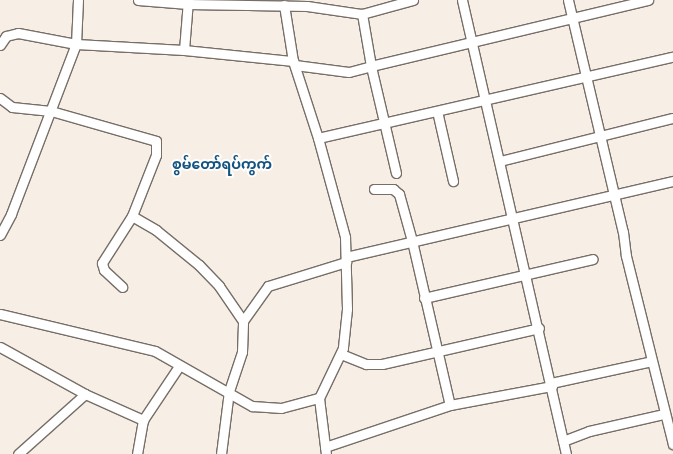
<!DOCTYPE html>
<html>
<head>
<meta charset="utf-8">
<style>
  body { margin:0 }
  #map { position:relative; width:673px; height:454px; overflow:hidden; background:#f7eee6; font-family:"IBM Plex Sans","Noto Sans Myanmar",sans-serif }
  div>[style] { position:absolute }
  [style*='--x'] { left:calc(var(--x)*1px); top:calc(var(--y)*1px); width:calc(var(--w)*1px); rotate:calc(var(--a)*1deg) }
  .roads { filter:drop-shadow(1px 0 #766e67) drop-shadow(-1px 0 #766e67) drop-shadow(0 1px #766e67) drop-shadow(0 -1px #766e67) }
  .minor>* { height:9px; margin:-4.5px; padding:0 4.5px; transform-origin:4.5px; border-radius:4.5px; background:#fff }
  span { translate:-50% -50%; white-space:nowrap; text-align:center; line-height:1.15; -webkit-text-stroke:4px #fffdfb; paint-order:stroke }
  .quarter-label { font-size:14px; color:#135483; font-weight:700 }
</style>
</head>
<body>
<div id="map">
  <div class="roads">
    <div class="minor">
      <div style="--x:138;--y:0;--w:50;--a:4.6"></div>
      <div style="--x:188;--y:4;--w:119;--a:1"></div>
      <div style="--x:307;--y:6;--w:56;--a:8.3"></div>
      <div style="--x:362;--y:14;--w:53;--a:-15.4"></div>
      <div style="--x:462;--y:0;--w:466;--a:77.1"></div>
      <div style="--x:568;--y:0;--w:238;--a:76.7"></div>
      <div style="--x:623;--y:232;--w:24;--a:83"></div>
      <div style="--x:626;--y:256;--w:194;--a:76"></div>
      <div style="--x:284;--y:5;--w:57;--a:80.9"></div>
      <div style="--x:0;--y:45;--w:11;--a:-56"></div>
      <div style="--x:6;--y:36;--w:12;--a:-14"></div>
      <div style="--x:18;--y:33;--w:59;--a:10.7"></div>
      <div style="--x:76;--y:44;--w:108;--a:3.2"></div>
      <div style="--x:184;--y:50;--w:110;--a:5.8"></div>
      <div style="--x:293;--y:61;--w:81;--a:72"></div>
      <div style="--x:318;--y:138;--w:103;--a:74.7"></div>
      <div style="--x:345;--y:237;--w:72;--a:88.4"></div>
      <div style="--x:347;--y:309;--w:39;--a:96"></div>
      <div style="--x:343;--y:348;--w:55;--a:115.6"></div>
      <div style="--x:319;--y:398;--w:56;--a:82.9"></div>
      <div style="--x:184;--y:50;--w:50;--a:-85.4"></div>
      <div style="--x:295;--y:65;--w:54;--a:7.4"></div>
      <div style="--x:349;--y:72;--w:23;--a:-15"></div>
      <div style="--x:371;--y:66;--w:53;--a:-99.8"></div>
      <div style="--x:0;--y:98;--w:15;--a:37"></div>
      <div style="--x:12;--y:107;--w:39;--a:6"></div>
      <div style="--x:51;--y:111;--w:109;--a:15.9"></div>
      <div style="--x:156;--y:141;--w:14;--a:90"></div>
      <div style="--x:156;--y:155;--w:66;--a:111.5"></div>
      <div style="--x:132;--y:216;--w:56;--a:122.6"></div>
      <div style="--x:102;--y:263;--w:7;--a:74"></div>
      <div style="--x:104;--y:270;--w:25;--a:43"></div>
      <div style="--x:437;--y:111;--w:72;--a:77.1"></div>
      <div style="--x:318;--y:138;--w:364;--a:-12.9"></div>
      <div style="--x:500;--y:161;--w:178;--a:-14"></div>
      <div style="--x:396;--y:173;--w:110;--a:-103.2"></div>
      <div style="--x:371;--y:66;--w:285;--a:-13.4"></div>
      <div style="--x:374;--y:189;--w:19;--a:0"></div>
      <div style="--x:393;--y:189;--w:8;--a:40"></div>
      <div style="--x:399;--y:194;--w:49;--a:74.5"></div>
      <div style="--x:412;--y:241;--w:168;--a:77"></div>
      <div style="--x:132;--y:216;--w:28;--a:30"></div>
      <div style="--x:156;--y:230;--w:55;--a:39.1"></div>
      <div style="--x:199;--y:265;--w:29;--a:46"></div>
      <div style="--x:219;--y:286;--w:42;--a:55.6"></div>
      <div style="--x:0;--y:235;--w:24;--a:-62"></div>
      <div style="--x:11;--y:214;--w:182;--a:-69.1"></div>
      <div style="--x:76;--y:44;--w:44;--a:-87.4"></div>
      <div style="--x:346;--y:257;--w:336;--a:-13.1"></div>
      <div style="--x:424;--y:298;--w:173;--a:-13"></div>
      <div style="--x:0;--y:314;--w:159;--a:13.4"></div>
      <div style="--x:155;--y:351;--w:112;--a:29.6"></div>
      <div style="--x:252;--y:406;--w:29;--a:4"></div>
      <div style="--x:281;--y:408;--w:39;--a:-15"></div>
      <div style="--x:0;--y:347;--w:97;--a:28.9"></div>
      <div style="--x:85;--y:394;--w:64;--a:24.1"></div>
      <div style="--x:341;--y:354;--w:27;--a:22"></div>
      <div style="--x:366;--y:364;--w:16;--a:0"></div>
      <div style="--x:382;--y:364;--w:161;--a:-12.9"></div>
      <div style="--x:551;--y:383;--w:103;--a:-12.3"></div>
      <div style="--x:563;--y:441;--w:28;--a:-21"></div>
      <div style="--x:589;--y:431;--w:77;--a:-12.8"></div>
      <div style="--x:325;--y:447;--w:132;--a:-18.6"></div>
      <div style="--x:450;--y:405;--w:104;--a:-10.6"></div>
      <div style="--x:18;--y:454;--w:90;--a:-41.8"></div>
      <div style="--x:137;--y:454;--w:35;--a:-80"></div>
      <div style="--x:143;--y:420;--w:65;--a:-56.3"></div>
      <div style="--x:221;--y:454;--w:64;--a:-82.8"></div>
      <div style="--x:229;--y:391;--w:41;--a:-71.6"></div>
      <div style="--x:242;--y:352;--w:31;--a:-88"></div>
      <div style="--x:243;--y:321;--w:43;--a:-54.5"></div>
      <div style="--x:268;--y:286;--w:82;--a:-17.1"></div>
    </div>
  </div>
  <div class="quarter-label">
    <span style="left:222px;top:164px">စွမ်တော်ရပ်ကွက်</span>
  </div>
</div>
</body>
</html>
